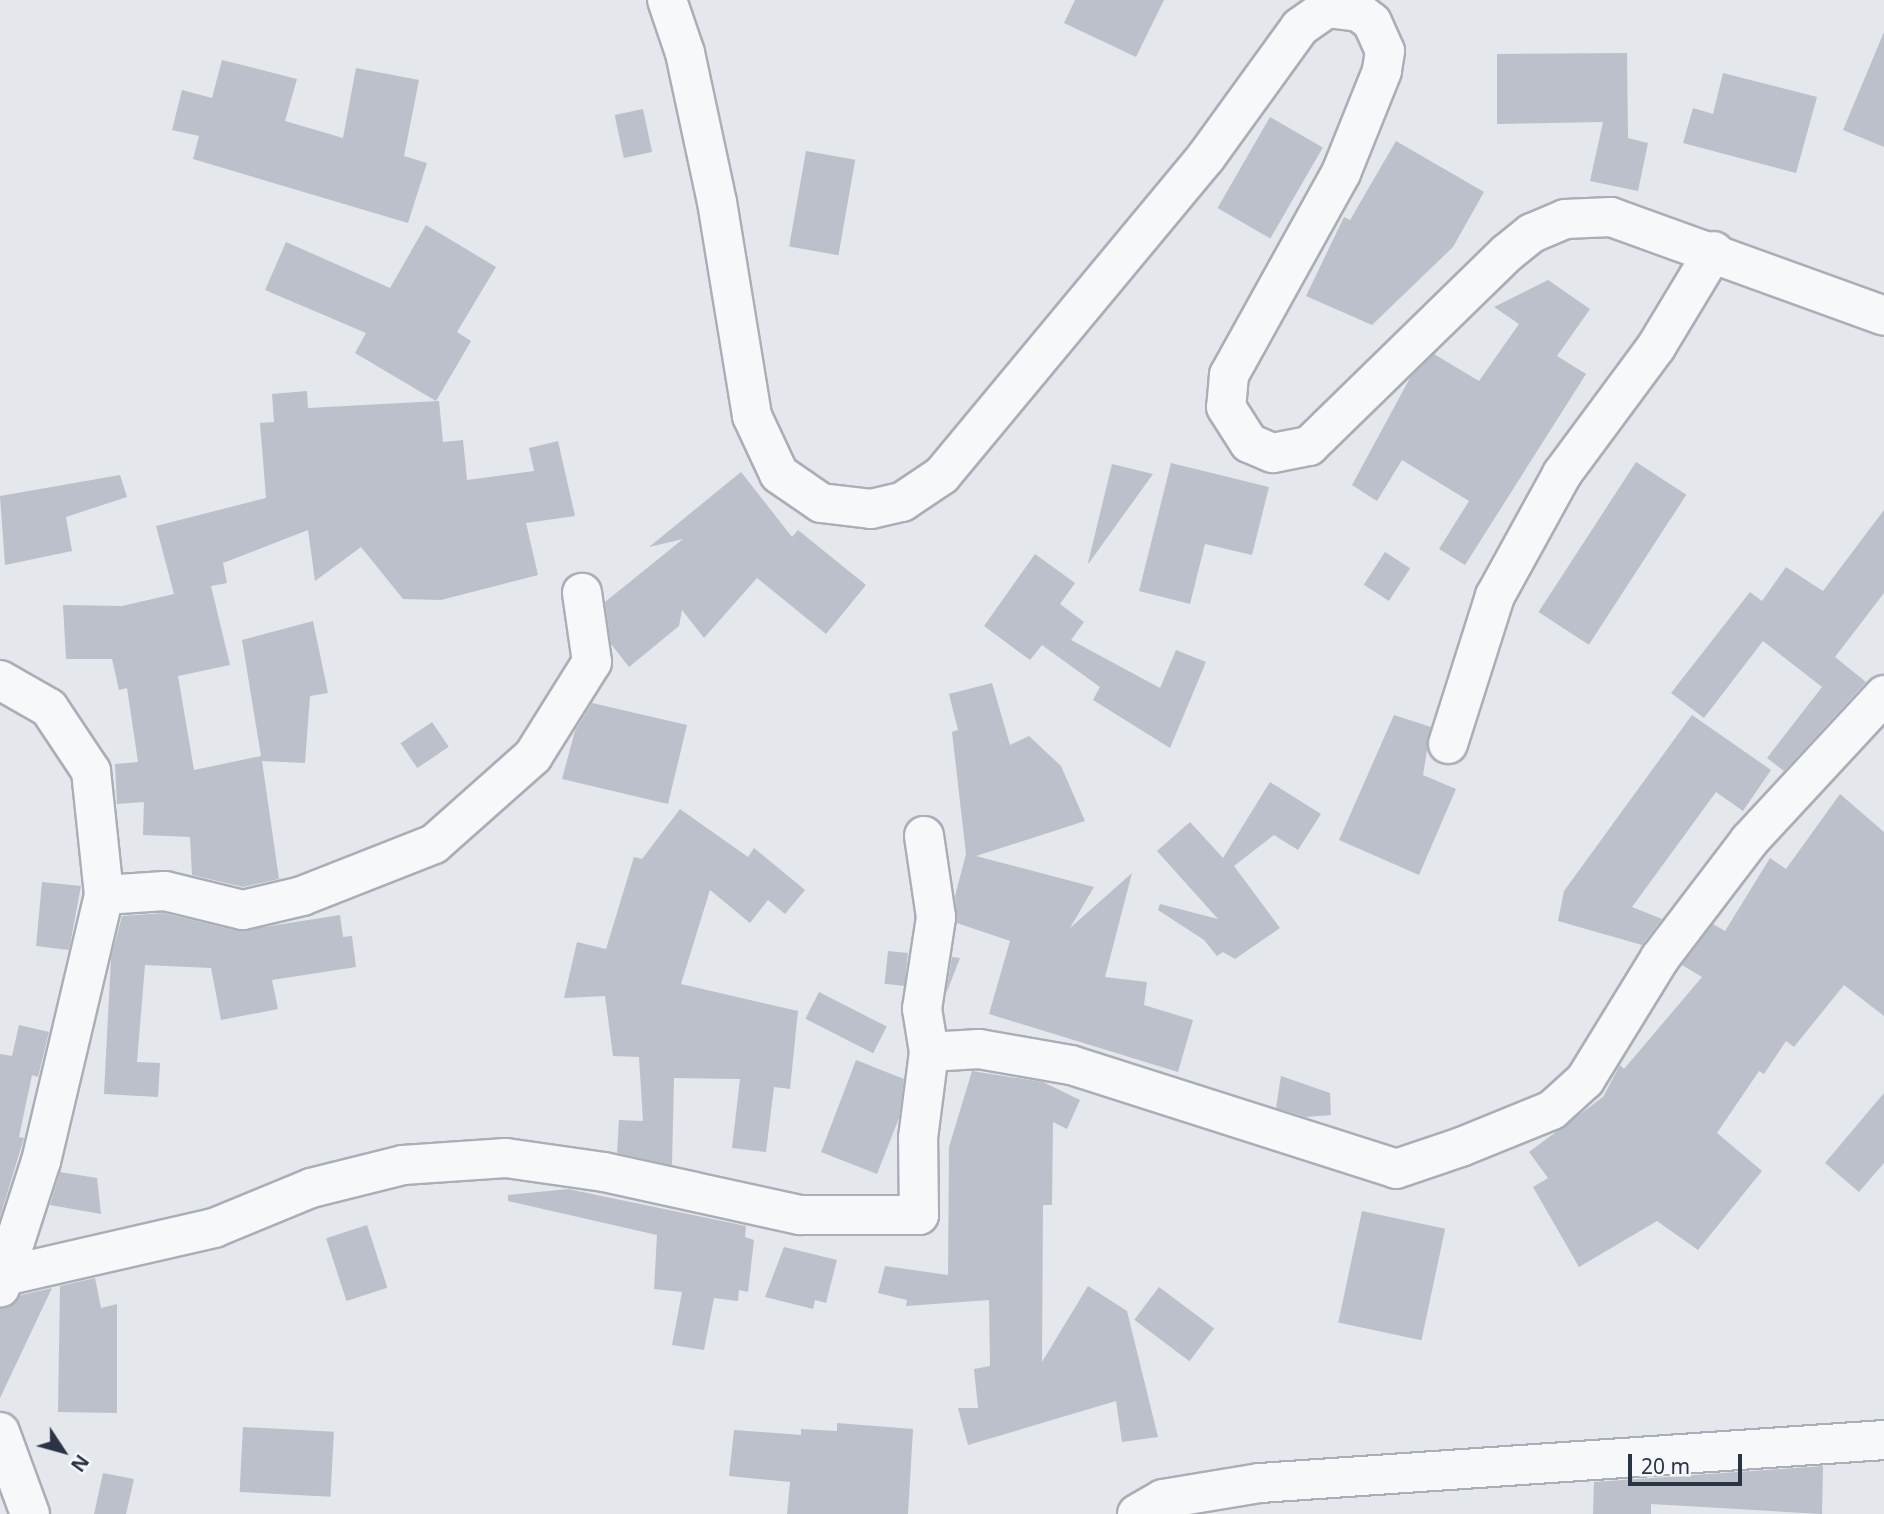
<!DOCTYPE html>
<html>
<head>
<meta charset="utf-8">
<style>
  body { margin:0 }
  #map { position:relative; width:1884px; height:1514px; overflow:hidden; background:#e4e7ec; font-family:"Noto Sans",sans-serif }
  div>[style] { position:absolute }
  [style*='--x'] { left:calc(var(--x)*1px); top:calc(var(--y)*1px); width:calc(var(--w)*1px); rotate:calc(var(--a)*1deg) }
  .building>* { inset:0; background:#bbc0ca; transform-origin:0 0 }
  .roads { filter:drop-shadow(2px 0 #a9aeb7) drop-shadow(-2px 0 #a9aeb7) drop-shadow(0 2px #a9aeb7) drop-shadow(0 -2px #a9aeb7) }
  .minor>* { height:38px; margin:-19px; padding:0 19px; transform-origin:19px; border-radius:19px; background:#f7f8fa }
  span { translate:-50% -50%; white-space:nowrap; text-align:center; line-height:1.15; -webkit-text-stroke:5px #f4f6f9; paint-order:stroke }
  .north { position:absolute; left:28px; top:1416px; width:70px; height:70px; -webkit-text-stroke:5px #f4f6f9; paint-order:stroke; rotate:126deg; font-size:19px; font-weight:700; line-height:28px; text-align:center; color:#2b3445 }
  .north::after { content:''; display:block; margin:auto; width:24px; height:32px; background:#2b3445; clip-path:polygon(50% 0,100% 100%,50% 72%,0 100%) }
  .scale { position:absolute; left:1628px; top:1454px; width:114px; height:32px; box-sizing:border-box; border:4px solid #2b3445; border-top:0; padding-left:9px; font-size:21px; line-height:24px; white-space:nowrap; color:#2b3445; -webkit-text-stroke:5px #f4f6f9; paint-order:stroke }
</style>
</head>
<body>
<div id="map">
  <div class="building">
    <div style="clip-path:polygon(1075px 0,1164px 0,1136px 57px,1064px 23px)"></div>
    <div style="clip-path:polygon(1884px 32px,1884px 147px,1843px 130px)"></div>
    <div style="clip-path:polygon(1627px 53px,1628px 138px,1648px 143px,1638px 191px,1590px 181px,1603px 122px,1497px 124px,1497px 54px)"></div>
    <div style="clip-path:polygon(222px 60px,297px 79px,285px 121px,343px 138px,356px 68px,419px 80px,404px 156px,427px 163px,408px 223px,193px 159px,199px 136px,172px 130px,182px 90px,212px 98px)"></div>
    <div style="clip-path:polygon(1723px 73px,1817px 97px,1796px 173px,1683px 143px,1693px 108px,1713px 114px)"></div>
    <div style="left:643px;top:109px;width:44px;height:29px;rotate:78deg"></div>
    <div style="left:1270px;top:117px;width:61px;height:105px;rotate:30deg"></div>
    <div style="clip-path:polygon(1396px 141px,1484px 192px,1453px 247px,1372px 325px,1306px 296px,1344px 217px,1350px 220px)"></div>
    <div style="left:806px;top:151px;width:50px;height:97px;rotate:10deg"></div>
    <div style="clip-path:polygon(426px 225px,496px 267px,457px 332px,471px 341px,436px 401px,355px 353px,366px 333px,265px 290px,286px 242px,390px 288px)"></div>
    <div style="clip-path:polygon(1548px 280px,1590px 309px,1557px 356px,1586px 374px,1465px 565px,1439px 549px,1469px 501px,1402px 460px,1377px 501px,1352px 485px,1410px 378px,1434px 354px,1479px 381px,1519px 324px,1494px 307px)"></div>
    <div style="clip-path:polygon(307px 391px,308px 408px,439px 401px,443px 442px,463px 440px,467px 480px,534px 471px,529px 448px,558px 441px,575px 516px,526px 523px,538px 575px,441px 600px,403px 599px,361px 547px,315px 581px,308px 530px,223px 563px,227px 583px,211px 586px,230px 665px,178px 676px,194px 770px,261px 756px,242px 640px,313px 621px,328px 693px,310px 696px,305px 763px,262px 761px,279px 879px,243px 887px,192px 875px,190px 837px,143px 835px,144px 802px,117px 804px,115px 764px,138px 762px,127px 688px,119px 690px,112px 659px,66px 659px,63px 605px,122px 606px,174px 594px,156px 526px,266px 498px,260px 423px,274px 422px,272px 394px)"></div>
    <div style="left:1636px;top:462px;width:60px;height:179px;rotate:33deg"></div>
    <div style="clip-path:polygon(1171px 463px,1269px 487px,1252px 555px,1205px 544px,1190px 604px,1139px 591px)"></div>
    <div style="clip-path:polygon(1112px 464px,1153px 474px,1089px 563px,1088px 563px)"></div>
    <div style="clip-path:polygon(741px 472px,792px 537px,798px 530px,866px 585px,826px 634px,757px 578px,704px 638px,682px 610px,679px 626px,629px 667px,611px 644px,605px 602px,683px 539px,649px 547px)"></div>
    <div style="clip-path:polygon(120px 475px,127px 497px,66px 517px,72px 551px,5px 565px,0 496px)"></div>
    <div style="clip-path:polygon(1884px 510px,1884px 593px,1835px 657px,1866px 682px,1784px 771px,1767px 758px,1822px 687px,1763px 641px,1704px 718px,1671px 693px,1750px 592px,1762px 601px,1786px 567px,1823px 591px)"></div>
    <div style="left:1385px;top:552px;width:30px;height:39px;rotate:33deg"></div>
    <div style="clip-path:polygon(1035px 554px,1075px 583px,1060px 604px,1084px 622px,1071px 640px,1160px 688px,1176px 650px,1206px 662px,1170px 748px,1093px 700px,1100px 687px,1042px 645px,1030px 660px,984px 626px)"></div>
    <div style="clip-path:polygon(992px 683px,1010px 745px,1029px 736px,1061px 766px,1085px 821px,976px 856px,1094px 887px,1070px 928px,1132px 873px,1105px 977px,1147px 982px,1144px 1005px,1193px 1020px,1178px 1072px,989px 1014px,1010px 941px,957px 923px,955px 896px,966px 854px,952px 732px,958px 730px,949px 694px)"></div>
    <div style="clip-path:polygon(592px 703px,687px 725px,668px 804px,562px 779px,575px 731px)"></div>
    <div style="clip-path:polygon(1394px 715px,1431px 727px,1423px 775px,1456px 789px,1419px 875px,1339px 840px)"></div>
    <div style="clip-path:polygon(1692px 715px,1771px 770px,1743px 811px,1716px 792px,1632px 907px,1662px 919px,1642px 945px,1558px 921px,1564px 891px)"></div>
    <div style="left:432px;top:722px;width:30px;height:38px;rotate:56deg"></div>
    <div style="clip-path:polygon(1270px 782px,1321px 814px,1298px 850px,1274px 835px,1234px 866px,1280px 928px,1235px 959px,1223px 952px,1217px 956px,1204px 940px,1158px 910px,1160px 904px,1218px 919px,1157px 851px,1190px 822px,1223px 858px)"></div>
    <div style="clip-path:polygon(1840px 794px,1884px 832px,1884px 1016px,1844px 985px,1794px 1047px,1786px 1041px,1764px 1074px,1759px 1071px,1717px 1133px,1762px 1171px,1698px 1250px,1657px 1221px,1579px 1267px,1533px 1187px,1548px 1178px,1529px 1152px,1603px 1097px,1620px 1065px,1624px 1069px,1702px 977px,1682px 965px,1713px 924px,1725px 931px,1770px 858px,1786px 869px)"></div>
    <div style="clip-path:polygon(680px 809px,748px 857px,754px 848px,805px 890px,785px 914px,768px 900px,750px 923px,710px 890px,681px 984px,798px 1011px,790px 1089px,774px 1087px,766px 1152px,732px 1148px,740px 1079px,674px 1078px,672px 1165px,617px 1153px,619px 1120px,643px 1121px,639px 1057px,613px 1056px,605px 996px,564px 998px,577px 942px,606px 949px,634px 857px,642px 859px)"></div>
    <div style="clip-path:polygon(42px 882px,81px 886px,69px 950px,36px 946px)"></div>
    <div style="clip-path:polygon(163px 913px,238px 931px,340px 915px,343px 937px,352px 936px,356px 967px,272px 980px,278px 1009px,221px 1020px,211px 968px,145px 965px,137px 1062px,160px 1063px,158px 1097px,104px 1094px,111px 958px,122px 916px)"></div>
    <div style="left:888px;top:951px;width:20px;height:33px;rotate:6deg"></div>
    <div style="clip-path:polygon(952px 957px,960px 958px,946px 994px)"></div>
    <div style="left:819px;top:992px;width:76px;height:30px;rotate:27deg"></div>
    <div style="clip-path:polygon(19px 1025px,49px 1032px,38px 1077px,32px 1075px,19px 1137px,24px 1138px,0 1217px,0 1054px,12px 1056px)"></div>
    <div style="clip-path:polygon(856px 1060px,904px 1079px,899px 1118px,877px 1174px,821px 1152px)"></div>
    <div style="clip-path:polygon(972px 1071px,1043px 1082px,1080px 1100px,1067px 1129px,1053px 1122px,1052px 1205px,1043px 1205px,1042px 1362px,1088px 1286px,1127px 1311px,1158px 1437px,1122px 1442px,1116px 1401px,968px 1445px,958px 1408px,978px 1408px,974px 1369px,990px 1366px,989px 1300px,906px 1306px,907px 1300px,878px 1293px,885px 1266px,948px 1275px,949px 1147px)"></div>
    <div style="clip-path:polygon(1281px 1076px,1330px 1093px,1331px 1115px,1306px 1117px,1276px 1108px)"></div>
    <div style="clip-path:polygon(1884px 1093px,1884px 1163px,1859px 1192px,1825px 1163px)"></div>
    <div style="clip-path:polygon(60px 1172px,97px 1178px,101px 1214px,50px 1205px)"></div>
    <div style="clip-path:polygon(568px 1189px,746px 1226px,745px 1237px,754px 1240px,748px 1292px,739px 1290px,738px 1301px,714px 1298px,704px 1350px,672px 1345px,682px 1292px,654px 1289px,657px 1235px,508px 1201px,508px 1195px)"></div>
    <div style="left:1362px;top:1211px;width:85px;height:114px;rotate:12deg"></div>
    <div style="left:367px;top:1225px;width:66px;height:43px;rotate:72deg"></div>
    <div style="clip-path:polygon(784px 1247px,837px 1260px,826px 1303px,815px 1300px,813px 1309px,765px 1297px)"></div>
    <div style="clip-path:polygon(95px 1278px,101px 1308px,117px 1304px,117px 1413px,58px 1412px,60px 1286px)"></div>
    <div style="left:1159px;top:1287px;width:69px;height:41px;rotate:37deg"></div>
    <div style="clip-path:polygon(52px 1288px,0 1398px,0 1309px,21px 1295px)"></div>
    <div style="clip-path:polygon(837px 1423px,913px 1429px,908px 1514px,787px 1514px,790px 1482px,729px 1476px,734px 1430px,801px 1435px,801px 1429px,837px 1431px)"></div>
    <div style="left:243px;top:1427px;width:91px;height:65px;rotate:3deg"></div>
    <div style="clip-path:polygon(1823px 1466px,1822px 1514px,1651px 1504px,1651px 1514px,1593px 1514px,1594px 1482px)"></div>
    <div style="clip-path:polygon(103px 1473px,134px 1479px,126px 1514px,94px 1514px)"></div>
  </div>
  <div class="roads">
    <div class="minor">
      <div style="--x:667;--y:0;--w:56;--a:71.2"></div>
      <div style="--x:685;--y:53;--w:152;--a:77.9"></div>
      <div style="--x:717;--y:202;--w:217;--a:80.7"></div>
      <div style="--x:752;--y:416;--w:64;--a:65"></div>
      <div style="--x:779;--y:474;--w:51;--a:34.6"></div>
      <div style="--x:821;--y:503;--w:50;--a:6.8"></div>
      <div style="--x:871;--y:509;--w:32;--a:-13"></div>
      <div style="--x:902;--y:502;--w:48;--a:-34"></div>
      <div style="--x:942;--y:475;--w:413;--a:-50.3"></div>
      <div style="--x:1206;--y:157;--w:160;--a:-54.1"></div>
      <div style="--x:1300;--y:27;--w:33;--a:-35"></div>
      <div style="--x:1327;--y:8;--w:32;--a:7"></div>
      <div style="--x:1359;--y:12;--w:16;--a:38"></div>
      <div style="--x:1372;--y:22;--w:32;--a:66"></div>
      <div style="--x:1385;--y:51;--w:20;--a:99"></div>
      <div style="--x:1382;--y:71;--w:110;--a:111.9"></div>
      <div style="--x:1341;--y:173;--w:231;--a:119"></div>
      <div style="--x:1229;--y:375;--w:32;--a:95"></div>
      <div style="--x:1226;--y:407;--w:43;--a:57.4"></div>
      <div style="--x:1249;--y:443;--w:26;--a:23"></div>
      <div style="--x:1273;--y:453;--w:37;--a:-11"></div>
      <div style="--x:1309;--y:446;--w:277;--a:-44.3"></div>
      <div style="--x:1507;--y:253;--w:32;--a:-39"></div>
      <div style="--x:1532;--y:233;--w:36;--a:-23"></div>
      <div style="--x:1565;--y:219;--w:46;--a:-2.5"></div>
      <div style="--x:1611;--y:217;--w:290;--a:19.9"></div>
      <div style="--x:0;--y:680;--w:56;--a:29.7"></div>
      <div style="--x:49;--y:708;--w:76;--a:56.3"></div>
      <div style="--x:91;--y:771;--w:125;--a:84"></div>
      <div style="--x:104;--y:895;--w:273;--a:103.3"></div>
      <div style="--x:41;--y:1161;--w:133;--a:107.9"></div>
      <div style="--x:1448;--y:744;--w:155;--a:-72.4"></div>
      <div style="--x:1495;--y:596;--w:139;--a:-61.2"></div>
      <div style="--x:1562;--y:474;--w:158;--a:-53.5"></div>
      <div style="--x:1656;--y:347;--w:112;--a:-58.9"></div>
      <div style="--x:104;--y:895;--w:61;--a:-3.8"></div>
      <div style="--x:165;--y:891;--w:80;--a:13.7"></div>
      <div style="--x:243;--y:910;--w:61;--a:-13.3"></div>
      <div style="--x:302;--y:896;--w:142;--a:-21.5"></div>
      <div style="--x:434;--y:844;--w:132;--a:-41.6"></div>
      <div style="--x:533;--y:756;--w:111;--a:-57.9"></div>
      <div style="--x:592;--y:662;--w:70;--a:-98.2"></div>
      <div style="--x:929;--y:1052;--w:50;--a:-3.4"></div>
      <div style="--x:979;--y:1049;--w:93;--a:9.9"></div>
      <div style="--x:1071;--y:1065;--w:341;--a:17.7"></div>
      <div style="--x:1396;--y:1169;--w:69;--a:-18.7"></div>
      <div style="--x:1461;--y:1147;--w:98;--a:-22.1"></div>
      <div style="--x:1552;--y:1110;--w:45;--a:-42.3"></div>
      <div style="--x:1585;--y:1080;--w:143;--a:-58.4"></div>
      <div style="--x:1660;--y:958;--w:147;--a:-52.7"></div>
      <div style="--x:1749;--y:841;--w:199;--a:-47.2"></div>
      <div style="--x:0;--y:1277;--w:220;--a:-12.9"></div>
      <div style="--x:214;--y:1228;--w:105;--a:-22.4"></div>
      <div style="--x:311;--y:1188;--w:95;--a:-14"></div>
      <div style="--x:403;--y:1165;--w:103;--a:-3.9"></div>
      <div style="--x:506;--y:1158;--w:99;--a:8.1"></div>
      <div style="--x:604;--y:1172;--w:201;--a:12.4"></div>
      <div style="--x:800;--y:1215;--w:119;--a:0"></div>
      <div style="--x:919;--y:1215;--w:77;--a:-90.7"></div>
      <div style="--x:918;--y:1138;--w:87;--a:-82.7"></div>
      <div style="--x:929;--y:1052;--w:44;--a:-99.2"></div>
      <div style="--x:922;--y:1009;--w:93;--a:-81.3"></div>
      <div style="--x:936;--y:917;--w:82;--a:-98.4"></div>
      <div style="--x:0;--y:1432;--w:87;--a:69.9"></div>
      <div style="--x:1137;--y:1514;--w:30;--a:-30"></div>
      <div style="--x:1163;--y:1499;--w:98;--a:-9.4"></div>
      <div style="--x:1260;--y:1483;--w:625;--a:-3.94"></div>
    </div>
  </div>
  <div class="north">N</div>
  <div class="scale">20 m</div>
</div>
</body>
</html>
